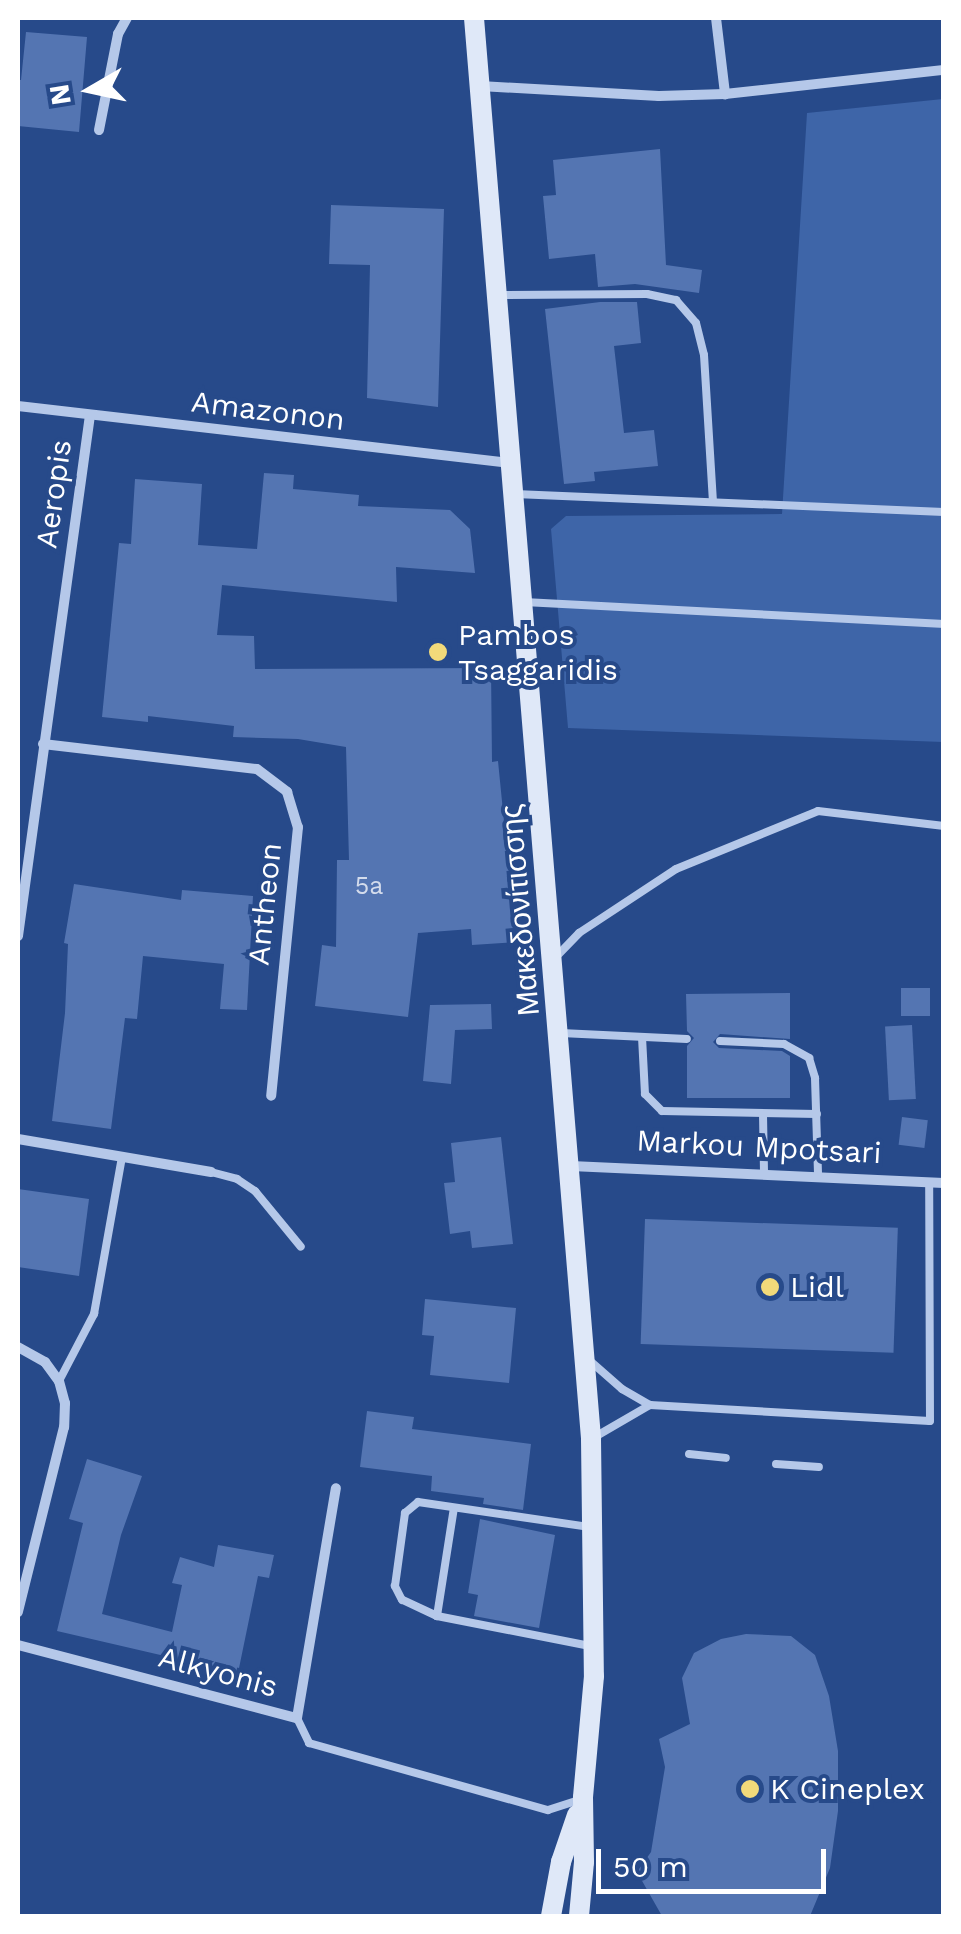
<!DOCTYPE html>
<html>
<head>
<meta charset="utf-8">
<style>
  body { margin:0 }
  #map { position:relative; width:961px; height:1934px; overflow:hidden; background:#274a8a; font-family:"Work Sans",sans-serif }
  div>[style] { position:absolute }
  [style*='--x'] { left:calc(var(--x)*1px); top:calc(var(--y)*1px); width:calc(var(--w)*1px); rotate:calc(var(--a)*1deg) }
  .green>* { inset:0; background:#3e65a8 }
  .building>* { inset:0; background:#5475b2; transform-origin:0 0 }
  .service>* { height:8px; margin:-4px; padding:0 4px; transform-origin:4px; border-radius:4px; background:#b5c8e9 }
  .minor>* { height:10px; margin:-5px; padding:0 5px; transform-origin:5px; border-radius:5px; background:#b5c8e9 }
  .secondary>* { height:20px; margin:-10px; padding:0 10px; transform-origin:10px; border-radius:10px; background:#dfe8f8 }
  .dots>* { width:28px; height:28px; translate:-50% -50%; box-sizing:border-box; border:5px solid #274a8a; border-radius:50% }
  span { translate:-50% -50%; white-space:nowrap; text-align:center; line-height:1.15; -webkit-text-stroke:8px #274a8a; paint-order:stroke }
  .number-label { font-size:25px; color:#d4dcec }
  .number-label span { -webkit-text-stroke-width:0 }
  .street-label { font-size:30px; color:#fff }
  .poi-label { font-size:30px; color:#fff }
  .left { translate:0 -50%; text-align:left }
  .frame { position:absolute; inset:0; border:20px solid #fff; pointer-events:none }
  .north { position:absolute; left:40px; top:40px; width:100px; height:100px; -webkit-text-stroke:8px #274a8a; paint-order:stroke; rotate:261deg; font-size:28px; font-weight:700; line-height:40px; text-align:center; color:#fff }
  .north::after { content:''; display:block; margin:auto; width:35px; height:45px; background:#fff; clip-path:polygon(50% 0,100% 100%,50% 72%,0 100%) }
  .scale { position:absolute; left:596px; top:1849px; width:230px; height:45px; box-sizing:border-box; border:5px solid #fff; border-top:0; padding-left:12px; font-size:30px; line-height:35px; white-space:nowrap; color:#fff; -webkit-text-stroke:8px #274a8a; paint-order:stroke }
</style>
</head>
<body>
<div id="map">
  <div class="green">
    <div style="clip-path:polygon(943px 99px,943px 742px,568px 728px,551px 529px,566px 516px,782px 514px,807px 113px)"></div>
  </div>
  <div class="building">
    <div style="clip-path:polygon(26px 32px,87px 37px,79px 132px,18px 126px,18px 80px,21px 80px)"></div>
    <div style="clip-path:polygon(660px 149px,666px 265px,702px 270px,699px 293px,635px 284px,598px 287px,595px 254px,549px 259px,543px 196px,556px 195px,553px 160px)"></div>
    <div style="clip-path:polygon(331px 205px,444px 209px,438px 407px,367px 398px,370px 265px,329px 264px)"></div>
    <div style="clip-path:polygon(600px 302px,637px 302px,641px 343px,614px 346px,624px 433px,654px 430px,658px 466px,594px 472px,595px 481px,564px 484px,545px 309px)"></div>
    <div style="clip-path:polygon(264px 473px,294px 475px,293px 489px,359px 495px,358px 506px,450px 510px,470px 529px,475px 573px,396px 567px,397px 602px,222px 585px,217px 635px,254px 636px,255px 669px,491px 668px,492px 762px,498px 761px,516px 942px,472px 945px,471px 929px,418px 933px,408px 1017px,315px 1006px,322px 945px,336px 947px,337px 860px,349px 860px,346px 747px,298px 739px,233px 737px,234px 726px,148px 716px,148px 722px,102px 717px,119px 543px,131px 544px,135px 479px,202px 484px,198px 545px,257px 549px)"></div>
    <div style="clip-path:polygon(74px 884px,181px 900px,182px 890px,253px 896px,247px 1010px,220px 1009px,224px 964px,143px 956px,137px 1019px,125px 1018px,111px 1129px,52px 1121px,65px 1013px,68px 944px,64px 943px)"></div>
    <div style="left:901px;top:988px;width:29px;height:28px"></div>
    <div style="clip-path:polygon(790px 993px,790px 1039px,720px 1034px,713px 1042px,719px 1048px,782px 1051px,790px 1056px,790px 1098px,687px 1098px,687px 1046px,694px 1038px,687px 1031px,686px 994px)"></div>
    <div style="clip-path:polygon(491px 1004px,492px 1029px,455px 1030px,451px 1084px,423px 1081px,430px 1005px)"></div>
    <div style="left:912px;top:1025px;width:74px;height:27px;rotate:87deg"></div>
    <div style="left:902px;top:1117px;width:26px;height:28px;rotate:7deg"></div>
    <div style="clip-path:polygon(501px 1137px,513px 1244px,472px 1248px,470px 1231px,450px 1234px,444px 1183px,455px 1182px,451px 1143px)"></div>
    <div style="clip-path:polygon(18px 1189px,89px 1199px,79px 1276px,18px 1267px)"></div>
    <div style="left:645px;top:1219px;width:253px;height:125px;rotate:2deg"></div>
    <div style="clip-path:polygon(425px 1299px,516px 1308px,509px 1383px,430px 1375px,434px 1336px,422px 1335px)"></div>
    <div style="clip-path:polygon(367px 1411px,414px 1417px,412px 1429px,531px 1444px,523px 1510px,483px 1504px,484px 1498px,431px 1491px,432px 1476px,360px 1467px)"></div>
    <div style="clip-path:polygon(87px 1459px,142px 1476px,121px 1535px,102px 1614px,172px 1632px,182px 1585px,172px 1583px,180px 1557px,214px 1567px,218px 1545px,274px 1555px,269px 1578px,258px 1576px,238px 1673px,57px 1631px,83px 1523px,69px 1519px)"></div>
    <div style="clip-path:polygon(480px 1519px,555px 1535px,539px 1628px,474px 1616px,478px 1595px,468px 1593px)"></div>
    <div style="clip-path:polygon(746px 1634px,791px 1636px,815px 1655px,829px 1696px,838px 1751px,838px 1811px,830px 1868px,810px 1916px,662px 1916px,637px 1872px,651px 1852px,665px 1767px,659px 1739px,690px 1724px,682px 1678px,694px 1653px,721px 1639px)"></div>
  </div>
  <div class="service">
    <div style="--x:497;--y:295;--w:150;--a:-0.4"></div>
    <div style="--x:647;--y:294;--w:30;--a:12"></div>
    <div style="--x:676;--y:300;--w:30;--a:49"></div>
    <div style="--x:696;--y:323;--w:33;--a:76"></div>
    <div style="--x:704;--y:355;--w:147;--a:86.5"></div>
    <div style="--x:515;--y:494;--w:429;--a:2.4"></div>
    <div style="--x:524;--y:602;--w:421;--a:3"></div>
    <div style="--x:554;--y:959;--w:36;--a:-46"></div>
    <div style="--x:579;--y:933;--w:116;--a:-33.4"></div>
    <div style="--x:676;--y:869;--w:153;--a:-22.2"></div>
    <div style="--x:818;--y:811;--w:127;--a:6.8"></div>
    <div style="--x:561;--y:1033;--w:126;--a:2.7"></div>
    <div style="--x:642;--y:1037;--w:57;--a:87"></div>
    <div style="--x:645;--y:1094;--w:24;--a:45"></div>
    <div style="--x:662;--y:1111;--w:155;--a:1.1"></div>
    <div style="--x:720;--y:1041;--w:64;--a:2.7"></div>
    <div style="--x:784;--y:1044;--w:29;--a:29"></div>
    <div style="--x:809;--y:1058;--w:21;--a:73"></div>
    <div style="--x:815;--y:1078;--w:95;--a:88.2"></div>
    <div style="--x:763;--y:1114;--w:58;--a:89"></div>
    <div style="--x:211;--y:1172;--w:27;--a:15"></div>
    <div style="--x:237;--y:1179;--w:22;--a:34"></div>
    <div style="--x:255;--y:1191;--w:72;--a:50.6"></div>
    <div style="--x:589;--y:1360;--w:44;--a:41.3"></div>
    <div style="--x:622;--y:1389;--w:32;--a:30"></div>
    <div style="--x:650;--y:1405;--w:280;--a:3.3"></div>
    <div style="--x:930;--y:1421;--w:239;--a:-90.2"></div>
    <div style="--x:59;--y:1381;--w:76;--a:-62.4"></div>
    <div style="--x:94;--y:1314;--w:159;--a:-79.9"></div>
    <div style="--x:593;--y:1438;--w:66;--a:-30.1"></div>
    <div style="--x:689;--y:1454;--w:37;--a:6"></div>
    <div style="--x:776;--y:1464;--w:43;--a:4"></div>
    <div style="--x:437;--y:1616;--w:109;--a:-81.1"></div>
    <div style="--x:590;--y:1646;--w:156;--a:-168.9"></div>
    <div style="--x:437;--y:1616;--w:38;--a:-155"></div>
    <div style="--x:402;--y:1600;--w:16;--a:-117"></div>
    <div style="--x:395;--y:1586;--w:74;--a:-82.2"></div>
    <div style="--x:405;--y:1513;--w:17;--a:-40"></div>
    <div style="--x:418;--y:1502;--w:174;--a:8.3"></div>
    <div style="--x:297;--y:1718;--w:28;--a:64"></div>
    <div style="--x:309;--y:1743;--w:248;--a:15.7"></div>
    <div style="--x:548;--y:1810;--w:35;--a:-18"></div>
  </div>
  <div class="minor">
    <div style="--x:716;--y:18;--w:77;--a:83.2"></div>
    <div style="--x:480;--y:86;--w:179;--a:3.2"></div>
    <div style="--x:659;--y:96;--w:66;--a:-1.7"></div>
    <div style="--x:725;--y:94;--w:220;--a:-6.3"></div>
    <div style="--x:99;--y:130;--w:98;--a:-78.8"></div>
    <div style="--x:118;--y:34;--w:18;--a:-61"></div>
    <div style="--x:18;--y:406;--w:497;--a:6.6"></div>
    <div style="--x:43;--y:744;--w:215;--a:6.7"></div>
    <div style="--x:257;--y:769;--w:38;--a:37"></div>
    <div style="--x:287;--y:792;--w:37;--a:73"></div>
    <div style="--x:298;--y:827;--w:270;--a:95.7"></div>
    <div style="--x:18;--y:936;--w:526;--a:-82.13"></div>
    <div style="--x:18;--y:1139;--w:196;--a:9.7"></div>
    <div style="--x:571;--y:1166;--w:373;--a:2.6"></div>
    <div style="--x:18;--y:1347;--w:31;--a:29"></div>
    <div style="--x:45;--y:1362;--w:24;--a:54"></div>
    <div style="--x:59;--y:1381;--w:23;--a:75"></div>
    <div style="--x:65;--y:1403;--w:24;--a:92"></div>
    <div style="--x:64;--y:1427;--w:191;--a:104"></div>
    <div style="--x:18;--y:1645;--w:288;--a:14.7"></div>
    <div style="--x:297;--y:1718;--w:233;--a:-80.4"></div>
  </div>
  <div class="secondary">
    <div style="--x:474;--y:18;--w:1426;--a:85.29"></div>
    <div style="--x:591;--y:1439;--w:237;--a:89.3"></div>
    <div style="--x:594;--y:1676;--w:122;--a:95.2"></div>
    <div style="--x:583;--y:1798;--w:64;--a:89.1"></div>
    <div style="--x:584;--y:1862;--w:54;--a:95.3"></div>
    <div style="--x:551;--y:1916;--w:55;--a:-79.5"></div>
    <div style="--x:561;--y:1862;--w:50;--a:-71.2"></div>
  </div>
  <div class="dots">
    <div style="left:438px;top:652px;background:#f2da7a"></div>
    <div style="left:770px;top:1287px;background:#f2da7a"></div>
    <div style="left:750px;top:1789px;background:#f2da7a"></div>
  </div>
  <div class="number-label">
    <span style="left:369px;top:886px">5a</span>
  </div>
  <div class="street-label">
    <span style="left:268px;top:411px;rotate:7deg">Amazonon</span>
    <span style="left:54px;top:494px;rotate:-82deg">Aeropis</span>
    <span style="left:265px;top:904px;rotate:-84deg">Antheon</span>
    <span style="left:520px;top:910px;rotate:-95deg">Μακεδονίτισσης</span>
    <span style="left:759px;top:1147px;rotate:3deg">Markou Mpotsari</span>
    <span style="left:218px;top:1672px;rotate:15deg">Alkyonis</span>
  </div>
  <div class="poi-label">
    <span class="left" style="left:458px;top:652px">Pambos<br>Tsaggaridis</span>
    <span class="left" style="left:790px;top:1287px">Lidl</span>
    <span class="left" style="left:770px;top:1789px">K Cineplex</span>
  </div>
  <div class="frame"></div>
  <div class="north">N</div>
  <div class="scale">50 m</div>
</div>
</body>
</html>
